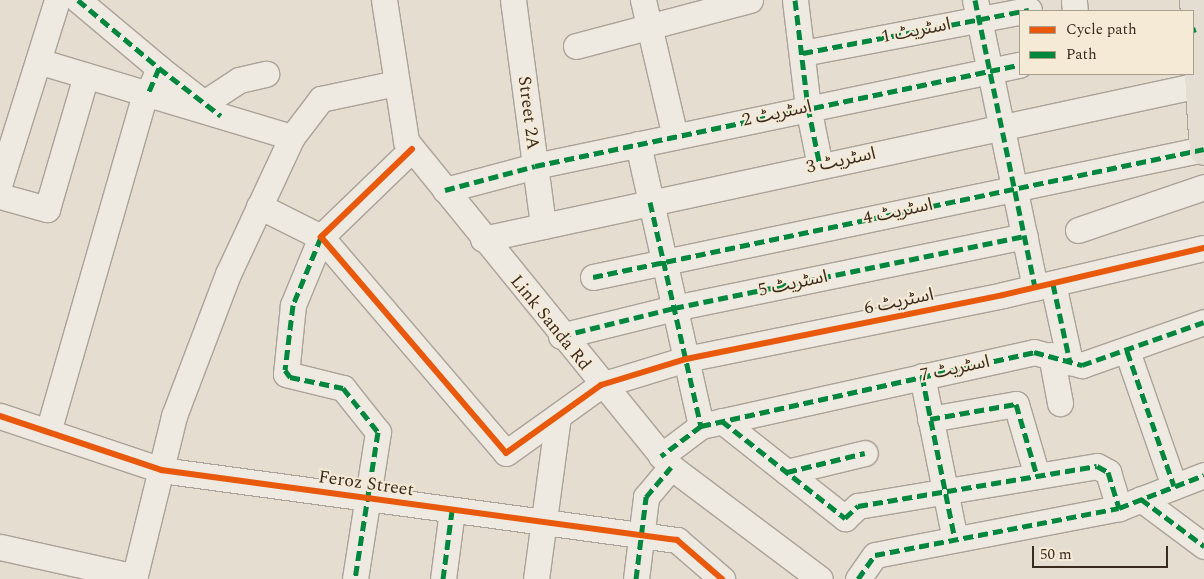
<!DOCTYPE html>
<html>
<head>
<meta charset="utf-8">
<style>
  body { margin:0 }
  #map { position:relative; width:1204px; height:579px; overflow:hidden; background:#e5ddcf; font-family:Spectral,"Noto Sans Arabic",serif }
  div>[style] { position:absolute }
  [style*='--x'] { left:calc(var(--x)*1px); top:calc(var(--y)*1px); width:calc(var(--w)*1px); rotate:calc(var(--a)*1deg) }
  .roads { filter:drop-shadow(1px 0 #aaa298) drop-shadow(-1px 0 #aaa298) drop-shadow(0 1px #aaa298) drop-shadow(0 -1px #aaa298) }
  .minor>* { height:25px; margin:-12.5px; padding:0 12.5px; transform-origin:12.5px; border-radius:12.5px; background:#eee9e1 }
  .major>* { height:28px; margin:-14px; padding:0 14px; transform-origin:14px; border-radius:14px; background:#e4ded2 }
  .quiet>* { height:5px; margin-top:-2.5px; transform-origin:0; background:repeating-linear-gradient(90deg,#00873e 0 10px,transparent 0 15px) }
  .cycleway>* { height:6px; margin:-3px; padding:0 3px; transform-origin:3px; border-radius:3px; background:#e8590c }
  span { translate:-50% -50%; white-space:nowrap; text-align:center; line-height:1.15; -webkit-text-stroke:4px #f5ead6; paint-order:stroke }
  .street-label { font-size:18px; color:#3a2b1f }
  .legend { position:absolute; left:1019px; top:10px; width:175px; height:65px; box-sizing:border-box; background:#f5ead6; border:1px solid #aa9e8d; margin:0; padding:6px 9px; list-style:none; font-size:15px; color:#3a2b1f }
  .legend li { display:flex; align-items:center; gap:10px; height:25px }
  .legend b { width:25px; border:1px solid #aa9e8d }
  .scale { position:absolute; left:1032px; top:546px; width:136px; height:22px; box-sizing:border-box; border:2px solid #3a2b1f; border-top:0; padding-left:6px; font-size:15px; line-height:18px; white-space:nowrap; color:#3a2b1f; -webkit-text-stroke:4px #f5ead6; paint-order:stroke }
</style>
</head>
<body>
<div id="map">
  <div class="roads">
    <div class="minor">
      <div style="--x:78;--y:0;--w:106;--a:40"></div>
      <div style="--x:159;--y:68;--w:28;--a:113"></div>
      <div style="--x:384;--y:0;--w:143;--a:81.1"></div>
      <div style="--x:406;--y:141;--w:420;--a:50.9"></div>
      <div style="--x:671;--y:467;--w:186;--a:36.9"></div>
      <div style="--x:513;--y:0;--w:228;--a:82.4"></div>
      <div style="--x:643;--y:0;--w:140;--a:76.8"></div>
      <div style="--x:795;--y:0;--w:108;--a:83.1"></div>
      <div style="--x:808;--y:107;--w:60;--a:78.5"></div>
      <div style="--x:975;--y:0;--w:294;--a:78.2"></div>
      <div style="--x:1074;--y:2;--w:9;--a:84"></div>
      <div style="--x:576;--y:46;--w:180;--a:-14.8"></div>
      <div style="--x:803;--y:53;--w:230;--a:-10.8"></div>
      <div style="--x:38;--y:61;--w:265;--a:16.7"></div>
      <div style="--x:159;--y:68;--w:63;--a:38"></div>
      <div style="--x:204;--y:103;--w:42;--a:-33.3"></div>
      <div style="--x:239;--y:80;--w:28;--a:-13"></div>
      <div style="--x:638;--y:144;--w:289;--a:77.4"></div>
      <div style="--x:701;--y:426;--w:50;--a:143.1"></div>
      <div style="--x:412;--y:149;--w:127;--a:136"></div>
      <div style="--x:321;--y:237;--w:284;--a:49.4"></div>
      <div style="--x:506;--y:453;--w:117;--a:-35.6"></div>
      <div style="--x:601;--y:385;--w:89;--a:-17"></div>
      <div style="--x:686;--y:359;--w:323;--a:-11.4"></div>
      <div style="--x:1003;--y:295;--w:206;--a:-13.2"></div>
      <div style="--x:0;--y:182;--w:191;--a:-72.6"></div>
      <div style="--x:445;--y:190;--w:93;--a:-14.9"></div>
      <div style="--x:535;--y:166;--w:495;--a:-11.8"></div>
      <div style="--x:0;--y:196;--w:49;--a:15.5"></div>
      <div style="--x:47;--y:209;--w:139;--a:-73.7"></div>
      <div style="--x:259;--y:206;--w:69;--a:26.6"></div>
      <div style="--x:321;--y:237;--w:74;--a:112.4"></div>
      <div style="--x:293;--y:305;--w:69;--a:95.8"></div>
      <div style="--x:286;--y:374;--w:59;--a:13.8"></div>
      <div style="--x:343;--y:388;--w:56;--a:51.5"></div>
      <div style="--x:378;--y:432;--w:149;--a:98.9"></div>
      <div style="--x:1078;--y:230;--w:133;--a:-18.8"></div>
      <div style="--x:483;--y:239;--w:732;--a:-12.14"></div>
      <div style="--x:593;--y:277;--w:624;--a:-11.83"></div>
      <div style="--x:1053;--y:284;--w:80;--a:77.7"></div>
      <div style="--x:561;--y:336;--w:116;--a:-13.9"></div>
      <div style="--x:674;--y:308;--w:358;--a:-11.6"></div>
      <div style="--x:1127;--y:351;--w:143;--a:70.8"></div>
      <div style="--x:1051;--y:355;--w:49;--a:79.4"></div>
      <div style="--x:922;--y:376;--w:166;--a:78.6"></div>
      <div style="--x:0;--y:416;--w:170;--a:18.5"></div>
      <div style="--x:161;--y:470;--w:521;--a:7.73"></div>
      <div style="--x:677;--y:540;--w:60;--a:40.9"></div>
      <div style="--x:930;--y:419;--w:87;--a:-9.9"></div>
      <div style="--x:1016;--y:404;--w:75;--a:73.7"></div>
      <div style="--x:722;--y:421;--w:157;--a:38.3"></div>
      <div style="--x:845;--y:518;--w:18;--a:-43"></div>
      <div style="--x:858;--y:506;--w:242;--a:-9.5"></div>
      <div style="--x:1097;--y:466;--w:13;--a:29"></div>
      <div style="--x:1108;--y:472;--w:38;--a:73"></div>
      <div style="--x:701;--y:426;--w:341;--a:-12.5"></div>
      <div style="--x:1034;--y:352;--w:50;--a:15.2"></div>
      <div style="--x:1082;--y:365;--w:129;--a:-19.4"></div>
      <div style="--x:48;--y:432;--w:353;--a:-74"></div>
      <div style="--x:787;--y:472;--w:80;--a:-13.7"></div>
      <div style="--x:1141;--y:499;--w:79;--a:36.7"></div>
      <div style="--x:0;--y:547;--w:138;--a:12.5"></div>
      <div style="--x:134;--y:579;--w:168;--a:-76.2"></div>
      <div style="--x:174;--y:416;--w:152;--a:-69.2"></div>
      <div style="--x:228;--y:274;--w:151;--a:-65"></div>
      <div style="--x:292;--y:137;--w:48;--a:-52.7"></div>
      <div style="--x:321;--y:99;--w:77;--a:-12"></div>
      <div style="--x:443;--y:579;--w:69;--a:-82.5"></div>
      <div style="--x:536;--y:579;--w:164;--a:-82.3"></div>
      <div style="--x:636;--y:579;--w:83;--a:-83"></div>
      <div style="--x:646;--y:497;--w:39;--a:-50"></div>
      <div style="--x:858;--y:579;--w:29;--a:-55"></div>
      <div style="--x:875;--y:555;--w:248;--a:-10.9"></div>
      <div style="--x:1119;--y:508;--w:91;--a:-21.2"></div>
    </div>
    <div class="major">
      <div style="--x:1194;--y:0;--w:151;--a:86.2"></div>
    </div>
  </div>
  <div class="quiet">
    <div style="--x:78;--y:0;--w:106;--a:40"></div>
    <div style="--x:159;--y:68;--w:28;--a:113"></div>
    <div style="--x:795;--y:0;--w:108;--a:83.1"></div>
    <div style="--x:808;--y:107;--w:60;--a:78.5"></div>
    <div style="--x:975;--y:0;--w:294;--a:78.2"></div>
    <div style="--x:1193;--y:30;--w:3;--a:-18"></div>
    <div style="--x:803;--y:53;--w:230;--a:-10.8"></div>
    <div style="--x:159;--y:68;--w:78;--a:37.7"></div>
    <div style="--x:445;--y:190;--w:93;--a:-14.9"></div>
    <div style="--x:535;--y:166;--w:495;--a:-11.8"></div>
    <div style="--x:650;--y:202;--w:230;--a:77.2"></div>
    <div style="--x:701;--y:426;--w:50;--a:143.1"></div>
    <div style="--x:321;--y:237;--w:74;--a:112.4"></div>
    <div style="--x:293;--y:305;--w:65;--a:97"></div>
    <div style="--x:285;--y:370;--w:9;--a:54"></div>
    <div style="--x:290;--y:377;--w:54;--a:11.7"></div>
    <div style="--x:343;--y:388;--w:56;--a:51.5"></div>
    <div style="--x:378;--y:432;--w:149;--a:98.9"></div>
    <div style="--x:593;--y:277;--w:624;--a:-11.83"></div>
    <div style="--x:1053;--y:284;--w:80;--a:77.7"></div>
    <div style="--x:561;--y:336;--w:116;--a:-13.9"></div>
    <div style="--x:674;--y:308;--w:358;--a:-11.6"></div>
    <div style="--x:1127;--y:351;--w:143;--a:70.8"></div>
    <div style="--x:922;--y:376;--w:166;--a:78.6"></div>
    <div style="--x:930;--y:419;--w:87;--a:-9.9"></div>
    <div style="--x:1016;--y:404;--w:75;--a:73.7"></div>
    <div style="--x:722;--y:421;--w:157;--a:38.3"></div>
    <div style="--x:845;--y:518;--w:18;--a:-43"></div>
    <div style="--x:858;--y:506;--w:242;--a:-9.5"></div>
    <div style="--x:1097;--y:466;--w:13;--a:29"></div>
    <div style="--x:1108;--y:472;--w:38;--a:73"></div>
    <div style="--x:701;--y:426;--w:341;--a:-12.5"></div>
    <div style="--x:1034;--y:352;--w:50;--a:15.2"></div>
    <div style="--x:1082;--y:365;--w:129;--a:-19.4"></div>
    <div style="--x:787;--y:472;--w:80;--a:-13.7"></div>
    <div style="--x:1141;--y:499;--w:79;--a:36.7"></div>
    <div style="--x:443;--y:579;--w:69;--a:-82.5"></div>
    <div style="--x:636;--y:579;--w:83;--a:-83"></div>
    <div style="--x:646;--y:497;--w:39;--a:-50"></div>
    <div style="--x:858;--y:579;--w:29;--a:-55"></div>
    <div style="--x:875;--y:555;--w:248;--a:-10.9"></div>
    <div style="--x:1119;--y:508;--w:91;--a:-21.2"></div>
  </div>
  <div class="cycleway">
    <div style="--x:412;--y:149;--w:127;--a:136"></div>
    <div style="--x:321;--y:237;--w:284;--a:49.4"></div>
    <div style="--x:506;--y:453;--w:117;--a:-35.6"></div>
    <div style="--x:601;--y:385;--w:89;--a:-17"></div>
    <div style="--x:686;--y:359;--w:323;--a:-11.4"></div>
    <div style="--x:1003;--y:295;--w:206;--a:-13.2"></div>
    <div style="--x:0;--y:416;--w:170;--a:18.5"></div>
    <div style="--x:161;--y:470;--w:521;--a:7.73"></div>
    <div style="--x:677;--y:540;--w:60;--a:40.9"></div>
  </div>
  <div class="street-label">
    <span style="left:916px;top:31px;rotate:-11deg">اسٹریٹ 1</span>
    <span style="left:528px;top:113px;rotate:83deg">Street 2A</span>
    <span style="left:777px;top:114px;rotate:-12deg">اسٹریٹ 2</span>
    <span style="left:841px;top:161px;rotate:-12deg">اسٹریٹ 3</span>
    <span style="left:898px;top:212px;rotate:-12deg">اسٹریٹ 4</span>
    <span style="left:793px;top:284px;rotate:-12deg">اسٹریٹ 5</span>
    <span style="left:899px;top:302px;rotate:-12deg">اسٹریٹ 6</span>
    <span style="left:550px;top:323px;rotate:51deg">Link Sanda Rd</span>
    <span style="left:955px;top:369px;rotate:-12deg">اسٹریٹ 7</span>
    <span style="left:366px;top:484px;rotate:8deg">Feroz Street</span>
  </div>
  <ul class="legend">
  <li><b style="height:6px;background:#e8590c"></b>Cycle path</li>
  <li><b style="height:6px;background:#00873e"></b>Path</li>
  </ul>
  <div class="scale">50 m</div>
</div>
</body>
</html>
